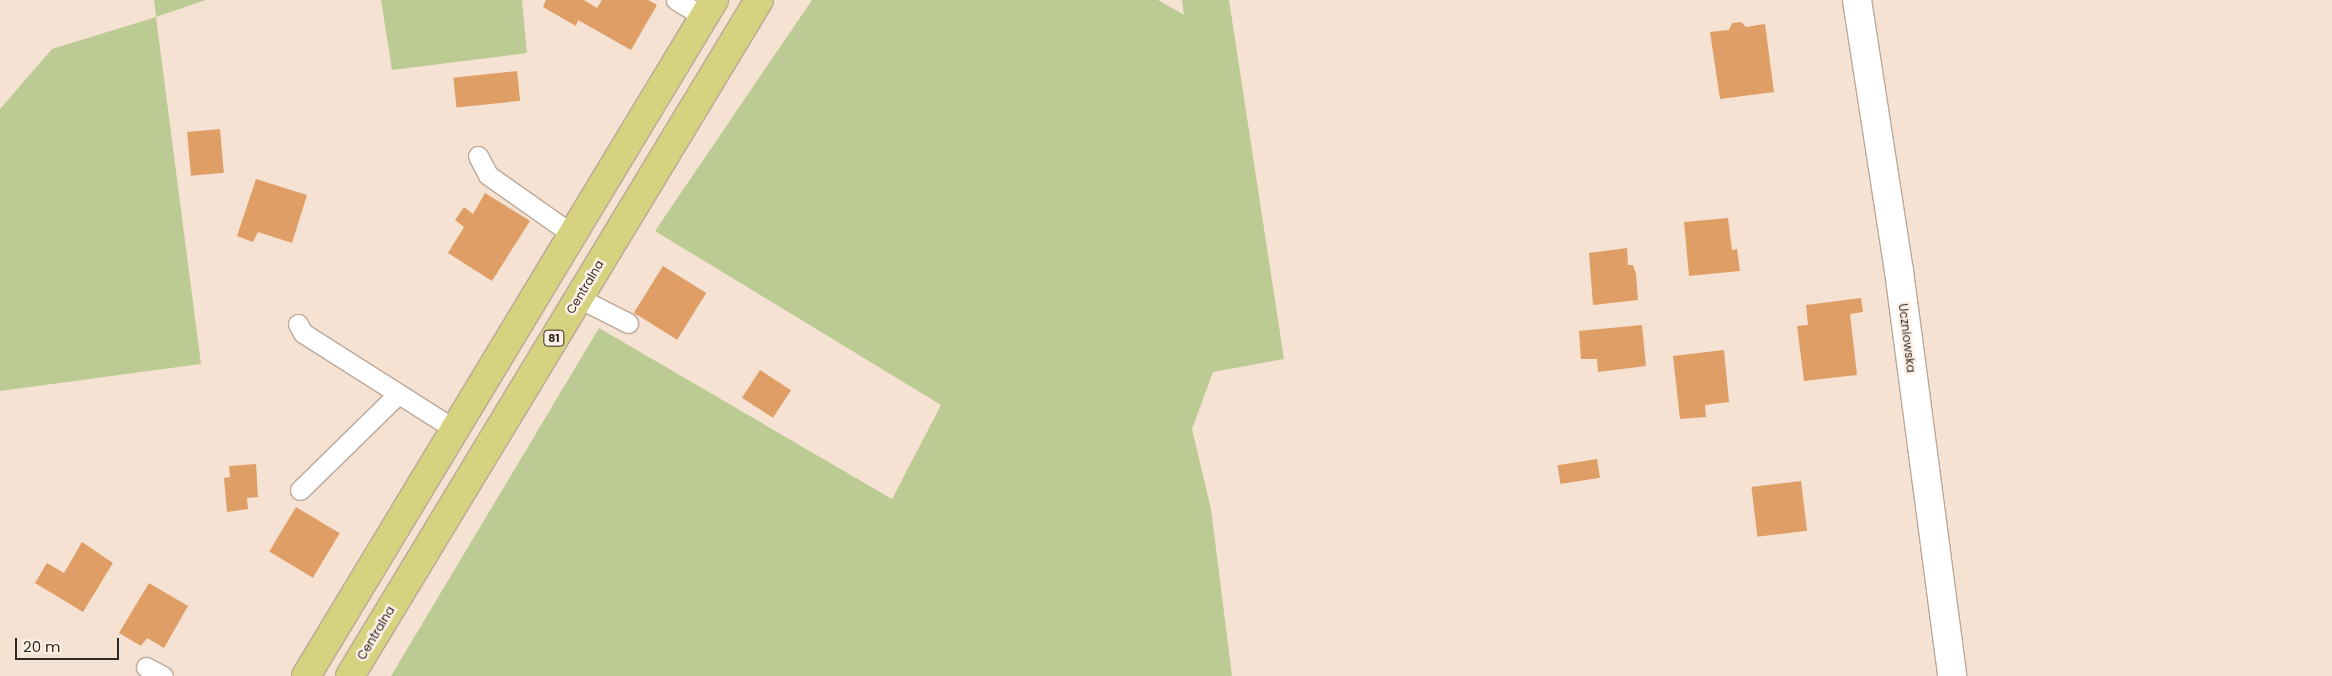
<!DOCTYPE html>
<html>
<head>
<meta charset="utf-8">
<style>
  body { margin:0 }
  #map { position:relative; width:2332px; height:676px; overflow:hidden; background:#f6e2d2; font-family:Poppins,sans-serif }
  div>[style] { position:absolute }
  [style*='--x'] { left:calc(var(--x)*1px); top:calc(var(--y)*1px); width:calc(var(--w)*1px); rotate:calc(var(--a)*1deg) }
  .green>* { inset:0; background:#bccb93 }
  .building>* { inset:0; background:#df9e66; transform-origin:0 0 }
  .roads { filter:drop-shadow(1px 0 #bba899) drop-shadow(-1px 0 #bba899) drop-shadow(0 1px #bba899) drop-shadow(0 -1px #bba899) }
  .service>* { height:19px; margin:-9.5px; padding:0 9.5px; transform-origin:9.5px; border-radius:9.5px; background:#fff }
  .minor>* { height:28px; margin:-14px; padding:0 14px; transform-origin:14px; border-radius:14px; background:#fff }
  .primary>* { height:28px; margin:-14px; padding:0 14px; transform-origin:14px; border-radius:14px; background:#d7d280 }
  span { translate:-50% -50%; white-space:nowrap; text-align:center; line-height:1.15; -webkit-text-stroke:5px #fdf1e7; paint-order:stroke }
  .shield-label span { padding:1px 4px; background:#fdf1e7; border:1px solid; border-radius:4px; -webkit-text-stroke-width:0 }
  .shield-label { font-size:11px; color:#312924; font-weight:700 }
  .street-label { font-size:12px; color:#312924 }
  .scale { position:absolute; left:15px; top:638px; width:104px; height:22px; box-sizing:border-box; border:2px solid #312924; border-top:0; padding-left:6px; font-size:15px; line-height:18px; white-space:nowrap; color:#312924; -webkit-text-stroke:4px #fdf1e7; paint-order:stroke }
</style>
</head>
<body>
<div id="map">
  <div class="green">
    <div style="clip-path:polygon(154px 0,206px 0,156px 17px,201px 364px,0 391px,0 109px,52px 49px,156px 17px)"></div>
    <div style="clip-path:polygon(381px 0,522px 0,527px 53px,392px 70px)"></div>
    <div style="clip-path:polygon(812px 0,1158px 0,1184px 15px,1182px 0,1229px 0,1284px 359px,1213px 372px,1192px 429px,1211px 509px,1232px 676px,391px 676px,599px 328px,892px 499px,941px 405px,655px 231px)"></div>
  </div>
  <div class="building">
    <div style="clip-path:polygon(546px 0,584px 0,597px 8px,602px 0,648px 0,657px 5px,631px 50px,578px 20px,576px 26px,543px 7px)"></div>
    <div style="clip-path:polygon(1741px 22px,1746px 27px,1765px 24px,1774px 92px,1720px 99px,1710px 32px,1729px 30px,1732px 23px)"></div>
    <div style="left:517px;top:71px;width:30px;height:64px;rotate:84deg"></div>
    <div style="left:220px;top:129px;width:44px;height:33px;rotate:85deg"></div>
    <div style="clip-path:polygon(256px 179px,307px 195px,292px 243px,258px 232px,253px 242px,237px 236px)"></div>
    <div style="clip-path:polygon(485px 193px,530px 221px,492px 281px,448px 253px,464px 227px,455px 220px,464px 207px,473px 214px)"></div>
    <div style="clip-path:polygon(1728px 218px,1732px 250px,1737px 249px,1740px 271px,1689px 276px,1684px 222px)"></div>
    <div style="clip-path:polygon(1627px 248px,1628px 265px,1633px 265px,1636px 274px,1638px 300px,1593px 305px,1589px 253px)"></div>
    <div style="left:663px;top:266px;width:51px;height:55px;rotate:32deg"></div>
    <div style="clip-path:polygon(1861px 298px,1863px 312px,1850px 314px,1857px 375px,1804px 381px,1797px 326px,1808px 325px,1806px 305px)"></div>
    <div style="clip-path:polygon(1642px 325px,1646px 366px,1598px 372px,1597px 359px,1581px 359px,1579px 331px)"></div>
    <div style="clip-path:polygon(1724px 350px,1729px 402px,1705px 405px,1706px 417px,1680px 419px,1673px 356px)"></div>
    <div style="left:760px;top:370px;width:37px;height:33px;rotate:33deg"></div>
    <div style="left:1597px;top:459px;width:19px;height:40px;rotate:81deg"></div>
    <div style="clip-path:polygon(256px 464px,258px 497px,247px 498px,248px 509px,227px 512px,224px 478px,230px 477px,229px 466px)"></div>
    <div style="left:1801px;top:481px;width:50px;height:50px;rotate:83deg"></div>
    <div style="left:296px;top:507px;width:51px;height:52px;rotate:31deg"></div>
    <div style="clip-path:polygon(82px 542px,113px 563px,83px 612px,35px 583px,47px 563px,64px 573px)"></div>
    <div style="clip-path:polygon(149px 583px,188px 606px,164px 648px,147px 638px,141px 646px,119px 633px)"></div>
  </div>
  <div class="roads">
    <div class="service">
      <div style="--x:676;--y:0;--w:33;--a:31"></div>
      <div style="--x:478;--y:156;--w:21;--a:62"></div>
      <div style="--x:488;--y:175;--w:103;--a:35.1"></div>
      <div style="--x:579;--y:298;--w:55;--a:27"></div>
      <div style="--x:298;--y:324;--w:10;--a:61"></div>
      <div style="--x:303;--y:333;--w:179;--a:32.4"></div>
      <div style="--x:300;--y:490;--w:137;--a:-44.4"></div>
      <div style="--x:146;--y:667;--w:19;--a:28"></div>
    </div>
    <div class="minor">
      <div style="--x:1857;--y:0;--w:274;--a:81.2"></div>
      <div style="--x:1899;--y:271;--w:408;--a:82.5"></div>
    </div>
    <div class="primary">
      <div style="--x:306;--y:676;--w:790;--a:-58.89"></div>
      <div style="--x:350;--y:676;--w:790;--a:-58.82"></div>
    </div>
  </div>
  <div class="shield-label">
    <span style="left:554px;top:338px">81</span>
  </div>
  <div class="street-label">
    <span style="left:585px;top:287px;rotate:-59deg">Centralna</span>
    <span style="left:1907px;top:338px;rotate:83deg">Uczniowska</span>
    <span style="left:376px;top:633px;rotate:-59deg">Centralna</span>
  </div>
  <div class="scale">20 m</div>
</div>
</body>
</html>
